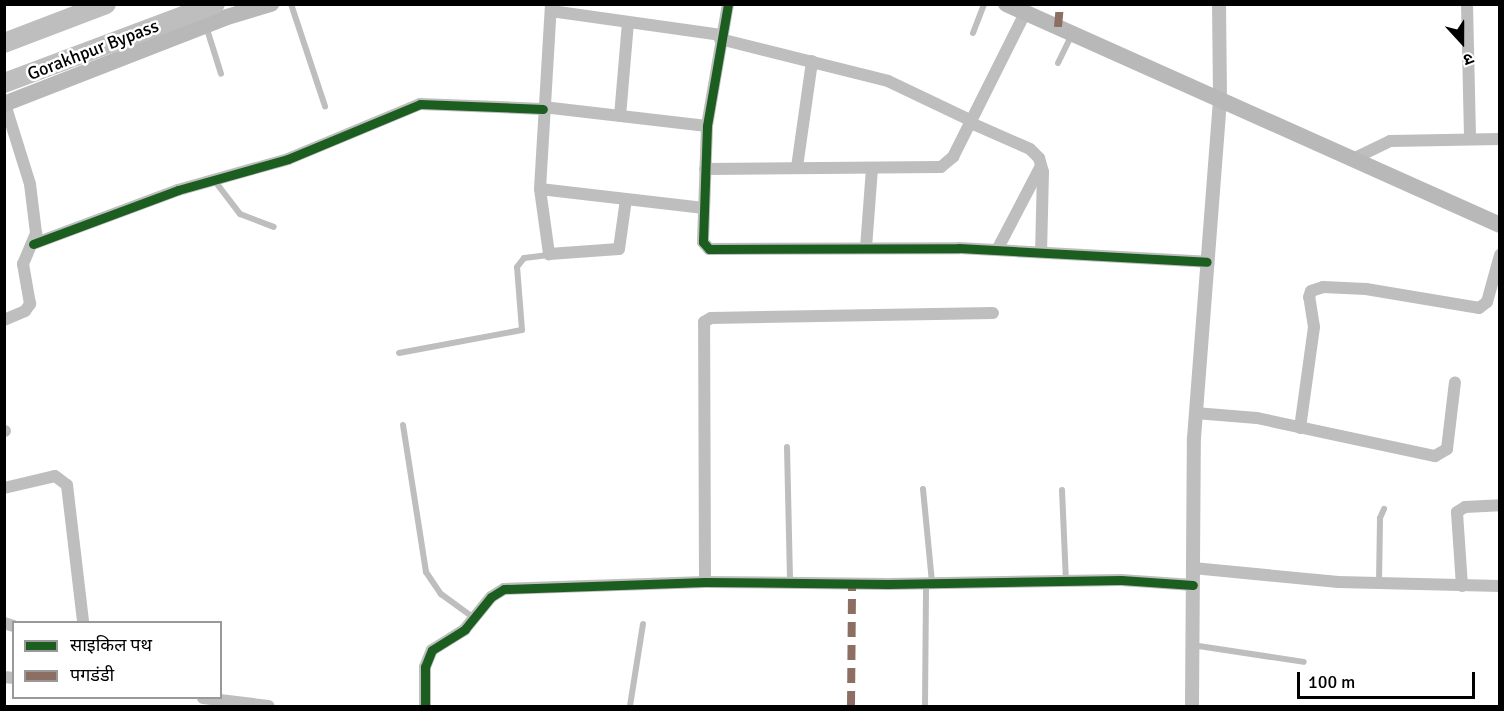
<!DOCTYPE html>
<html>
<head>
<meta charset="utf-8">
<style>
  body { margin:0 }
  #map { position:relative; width:1504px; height:711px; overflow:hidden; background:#fff; font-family:Signika,"Noto Sans Devanagari",sans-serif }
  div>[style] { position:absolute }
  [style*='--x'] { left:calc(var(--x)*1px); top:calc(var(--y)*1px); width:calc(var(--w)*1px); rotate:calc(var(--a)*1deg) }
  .service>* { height:6px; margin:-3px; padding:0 3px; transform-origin:3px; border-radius:3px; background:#bebebe }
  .minor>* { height:12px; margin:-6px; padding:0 6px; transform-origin:6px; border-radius:6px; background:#bebebe }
  .tertiary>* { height:14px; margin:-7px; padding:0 7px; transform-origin:7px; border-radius:7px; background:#bebebe }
  .secondary>* { height:16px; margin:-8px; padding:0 8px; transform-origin:8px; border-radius:8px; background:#b8b8b8 }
  .trunk>* { height:20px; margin:-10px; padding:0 10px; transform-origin:10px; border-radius:10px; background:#bebebe }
  .quiet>* { height:8px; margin-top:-4px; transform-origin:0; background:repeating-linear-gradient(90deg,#8d6e63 0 15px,transparent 0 23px) }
  .cycleway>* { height:9px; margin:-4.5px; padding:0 4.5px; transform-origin:4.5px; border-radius:4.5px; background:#1b5e20 }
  span { translate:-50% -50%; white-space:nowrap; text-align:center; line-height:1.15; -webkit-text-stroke:5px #fff; paint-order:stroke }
  .street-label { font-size:18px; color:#000 }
  .frame { position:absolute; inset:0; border:6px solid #000; pointer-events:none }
  .legend { position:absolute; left:12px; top:621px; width:210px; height:78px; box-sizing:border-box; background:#fff; border:2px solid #999; margin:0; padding:8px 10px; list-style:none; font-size:18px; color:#000 }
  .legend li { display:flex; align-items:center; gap:12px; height:30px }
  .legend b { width:30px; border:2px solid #999 }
  .north { position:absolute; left:1432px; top:12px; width:60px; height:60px; -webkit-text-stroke:4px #fff; paint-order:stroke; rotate:159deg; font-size:16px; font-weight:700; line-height:24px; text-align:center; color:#000 }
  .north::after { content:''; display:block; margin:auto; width:21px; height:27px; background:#000; clip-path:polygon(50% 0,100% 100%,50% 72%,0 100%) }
  .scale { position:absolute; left:1297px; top:672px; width:178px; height:27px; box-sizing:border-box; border:3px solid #000; border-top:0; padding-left:8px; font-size:18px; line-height:21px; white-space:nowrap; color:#000; -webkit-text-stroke:4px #fff; paint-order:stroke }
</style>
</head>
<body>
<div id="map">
  <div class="service">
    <div style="--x:291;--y:4;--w:108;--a:71.6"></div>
    <div style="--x:206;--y:26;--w:50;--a:72.6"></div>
    <div style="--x:973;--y:33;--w:31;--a:-69"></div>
    <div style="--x:1058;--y:63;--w:30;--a:-64"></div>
    <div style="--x:214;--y:180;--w:43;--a:52.6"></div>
    <div style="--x:240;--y:214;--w:36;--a:21"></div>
    <div style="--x:399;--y:353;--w:125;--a:-10.6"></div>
    <div style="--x:522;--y:330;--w:63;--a:-94.5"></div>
    <div style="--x:517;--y:267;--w:11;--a:-52"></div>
    <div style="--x:524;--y:258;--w:25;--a:-7"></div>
    <div style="--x:403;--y:425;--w:149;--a:81.1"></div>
    <div style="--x:426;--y:572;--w:27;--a:56"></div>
    <div style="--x:441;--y:594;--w:41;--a:36"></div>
    <div style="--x:787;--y:447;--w:136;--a:88.7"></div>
    <div style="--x:923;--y:489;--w:93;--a:84.5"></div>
    <div style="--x:1062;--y:490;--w:90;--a:87.5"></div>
    <div style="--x:1379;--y:583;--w:65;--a:-89.1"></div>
    <div style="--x:1380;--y:518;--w:10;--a:-66"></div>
    <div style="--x:1192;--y:645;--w:113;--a:8.6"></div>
    <div style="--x:630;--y:706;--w:83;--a:-81"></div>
    <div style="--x:925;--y:706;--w:124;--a:-89.5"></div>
  </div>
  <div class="minor">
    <div style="--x:551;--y:4;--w:185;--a:93.4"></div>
    <div style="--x:540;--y:189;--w:66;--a:82.1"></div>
    <div style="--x:549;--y:254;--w:70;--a:-4.1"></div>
    <div style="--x:619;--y:249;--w:50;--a:-82"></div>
    <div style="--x:728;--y:4;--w:124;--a:99.8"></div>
    <div style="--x:707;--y:126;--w:116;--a:92"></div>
    <div style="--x:703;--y:242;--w:9;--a:49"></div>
    <div style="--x:709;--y:249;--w:250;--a:-0.2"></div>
    <div style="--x:959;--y:248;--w:248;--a:3.2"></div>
    <div style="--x:1467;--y:4;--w:135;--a:88.7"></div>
    <div style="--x:551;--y:11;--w:172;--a:8"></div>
    <div style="--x:720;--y:39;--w:173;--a:14"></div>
    <div style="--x:888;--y:81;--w:93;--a:25.5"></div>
    <div style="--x:543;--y:107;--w:165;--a:6.6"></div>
    <div style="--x:620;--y:116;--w:94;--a:-85.1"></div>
    <div style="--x:971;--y:123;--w:64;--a:23.8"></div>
    <div style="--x:1030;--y:149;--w:13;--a:45"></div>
    <div style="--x:1039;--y:158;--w:15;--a:74"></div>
    <div style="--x:1043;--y:172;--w:80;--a:91.4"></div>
    <div style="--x:1353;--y:159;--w:41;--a:-25.9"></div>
    <div style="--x:1390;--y:141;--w:110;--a:-1"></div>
    <div style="--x:797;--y:167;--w:107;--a:-81.9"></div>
    <div style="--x:705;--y:169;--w:236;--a:-0.5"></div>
    <div style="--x:941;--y:167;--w:16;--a:-40"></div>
    <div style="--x:953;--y:157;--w:161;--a:-63.4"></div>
    <div style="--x:540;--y:189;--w:165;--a:6.6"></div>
    <div style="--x:33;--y:244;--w:155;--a:-20.4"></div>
    <div style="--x:178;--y:190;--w:114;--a:-15.7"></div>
    <div style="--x:288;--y:159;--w:143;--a:-22.6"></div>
    <div style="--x:420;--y:104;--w:123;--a:2.3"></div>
    <div style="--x:866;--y:248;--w:79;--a:-85.7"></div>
    <div style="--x:997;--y:250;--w:95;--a:-62.4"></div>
    <div style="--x:4;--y:320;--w:23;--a:-23"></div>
    <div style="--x:25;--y:311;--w:9;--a:-54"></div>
    <div style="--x:30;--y:304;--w:41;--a:-99.9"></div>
    <div style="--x:23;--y:264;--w:34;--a:-67"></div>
    <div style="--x:36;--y:233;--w:49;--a:-97"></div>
    <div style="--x:30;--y:184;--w:84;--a:-107.4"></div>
    <div style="--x:1195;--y:413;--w:62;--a:4.6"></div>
    <div style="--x:1257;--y:418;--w:182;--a:12.1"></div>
    <div style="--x:1435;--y:456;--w:14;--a:-30"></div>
    <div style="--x:1447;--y:449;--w:67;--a:-83.2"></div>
    <div style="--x:1300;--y:428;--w:102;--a:-82.1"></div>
    <div style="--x:1314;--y:327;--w:30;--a:-99"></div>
    <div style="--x:1309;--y:297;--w:6;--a:-72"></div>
    <div style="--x:1311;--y:291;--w:13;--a:-18"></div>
    <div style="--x:1323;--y:287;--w:43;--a:2.7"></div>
    <div style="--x:1366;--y:289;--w:115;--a:9.5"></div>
    <div style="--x:1479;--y:308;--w:10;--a:-37"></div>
    <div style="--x:1487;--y:302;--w:49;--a:-74.5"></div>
    <div style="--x:4;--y:431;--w:1;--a:0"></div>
    <div style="--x:4;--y:488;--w:52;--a:-13.2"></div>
    <div style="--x:55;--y:476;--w:15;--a:37"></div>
    <div style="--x:67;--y:485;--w:138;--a:83.3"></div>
    <div style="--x:1193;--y:568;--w:146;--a:5.5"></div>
    <div style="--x:1338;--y:582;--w:162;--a:1.4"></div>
    <div style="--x:705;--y:582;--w:260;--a:-90.2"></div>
    <div style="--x:704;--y:322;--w:8;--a:-30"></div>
    <div style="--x:711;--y:318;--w:282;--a:-1"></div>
    <div style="--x:1462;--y:586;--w:74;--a:-93.9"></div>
    <div style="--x:1457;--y:512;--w:9;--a:-32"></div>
    <div style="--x:1465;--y:507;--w:35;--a:-3"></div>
    <div style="--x:4;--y:623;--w:10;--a:17"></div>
    <div style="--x:4;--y:677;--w:10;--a:6"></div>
    <div style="--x:203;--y:698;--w:66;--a:6.9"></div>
    <div style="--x:425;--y:706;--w:39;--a:-90"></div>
    <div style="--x:425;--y:667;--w:18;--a:-68"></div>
    <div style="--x:432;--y:650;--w:39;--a:-32"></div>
    <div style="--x:465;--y:629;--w:41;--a:-50.9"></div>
    <div style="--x:491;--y:597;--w:15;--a:-32"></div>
    <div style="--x:504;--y:589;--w:201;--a:-2"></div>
    <div style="--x:705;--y:582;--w:183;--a:0.6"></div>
    <div style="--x:888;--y:584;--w:233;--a:-1"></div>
    <div style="--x:1121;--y:580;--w:72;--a:4"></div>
  </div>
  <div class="tertiary">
    <div style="--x:1192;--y:706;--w:268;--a:-89.6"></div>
    <div style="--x:1194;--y:438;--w:341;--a:-85.6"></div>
    <div style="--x:1220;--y:98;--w:94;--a:-90.6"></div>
  </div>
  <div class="secondary">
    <div style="--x:1006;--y:4;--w:541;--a:24.1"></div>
    <div style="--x:4;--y:104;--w:239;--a:-21.3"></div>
    <div style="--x:227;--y:17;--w:46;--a:-16.5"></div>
  </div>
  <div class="trunk">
    <div style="--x:4;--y:43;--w:109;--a:-20.9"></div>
    <div style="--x:4;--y:83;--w:225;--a:-20.5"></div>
  </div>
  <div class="quiet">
    <div style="--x:1058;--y:27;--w:23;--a:-85"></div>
    <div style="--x:851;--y:706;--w:122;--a:-89.5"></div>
  </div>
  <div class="cycleway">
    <div style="--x:728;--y:4;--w:124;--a:99.8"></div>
    <div style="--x:707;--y:126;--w:116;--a:92"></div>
    <div style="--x:703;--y:242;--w:9;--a:49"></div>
    <div style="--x:709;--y:249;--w:250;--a:-0.2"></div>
    <div style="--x:959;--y:248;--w:248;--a:3.2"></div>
    <div style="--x:33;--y:244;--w:155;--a:-20.4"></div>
    <div style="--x:178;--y:190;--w:114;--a:-15.7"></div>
    <div style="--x:288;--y:159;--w:143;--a:-22.6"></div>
    <div style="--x:420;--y:104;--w:123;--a:2.3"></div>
    <div style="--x:425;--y:706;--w:39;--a:-90"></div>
    <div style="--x:425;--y:667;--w:18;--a:-68"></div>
    <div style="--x:432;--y:650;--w:39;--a:-32"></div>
    <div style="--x:465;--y:629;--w:41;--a:-50.9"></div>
    <div style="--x:491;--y:597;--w:15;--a:-32"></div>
    <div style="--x:504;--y:589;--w:201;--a:-2"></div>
    <div style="--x:705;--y:582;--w:183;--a:0.6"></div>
    <div style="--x:888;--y:584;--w:233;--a:-1"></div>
    <div style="--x:1121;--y:580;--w:72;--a:4"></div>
  </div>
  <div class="street-label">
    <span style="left:93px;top:50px;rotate:-21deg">Gorakhpur Bypass</span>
  </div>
  <div class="frame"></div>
  <ul class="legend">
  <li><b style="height:8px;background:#1b5e20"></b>साइकिल पथ</li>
  <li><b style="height:8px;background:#8d6e63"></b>पगडंडी</li>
  </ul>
  <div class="north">उ</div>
  <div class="scale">100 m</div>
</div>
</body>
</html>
